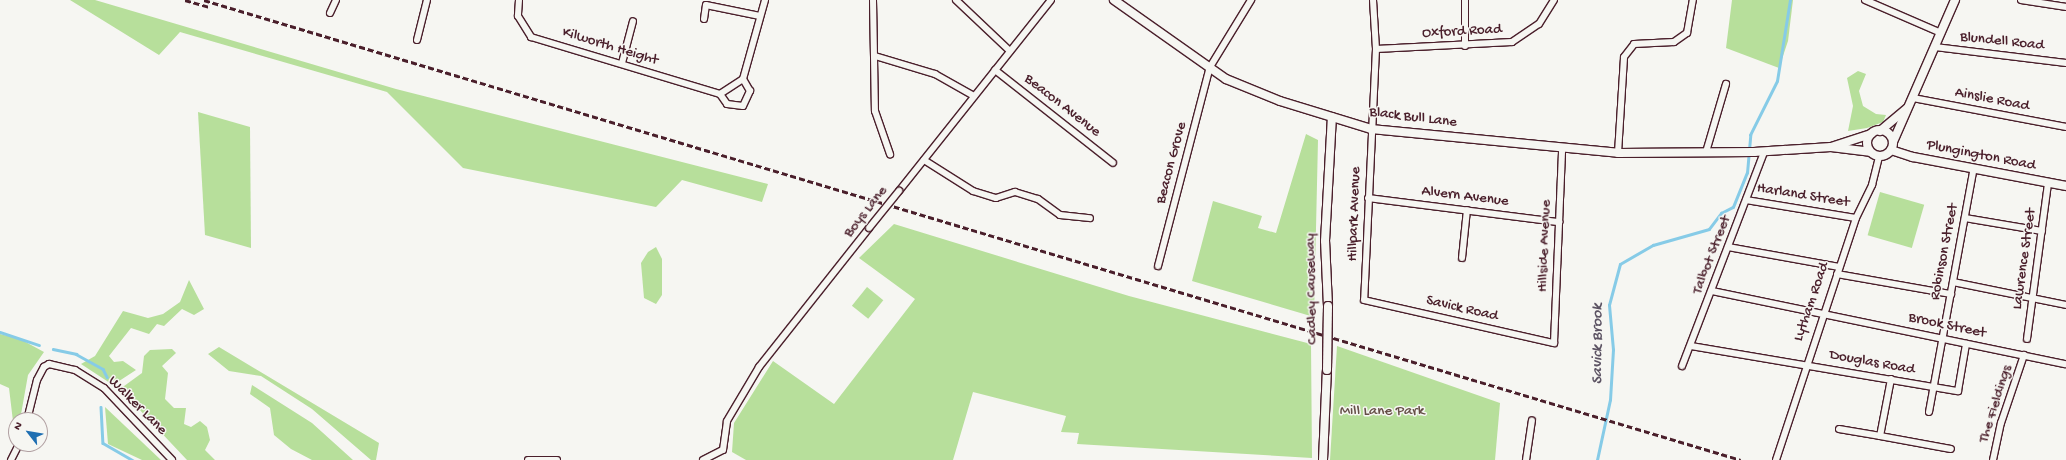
<!DOCTYPE html>
<html>
<head>
<meta charset="utf-8">
<style>
  body { margin:0 }
  #map { position:relative; width:2066px; height:460px; overflow:hidden; background:#f6f6f2; font-family:"Gochi Hand",sans-serif }
  div>[style] { position:absolute }
  [style*='--x'] { left:calc(var(--x)*1px); top:calc(var(--y)*1px); width:calc(var(--w)*1px); rotate:calc(var(--a)*1deg) }
  .green>* { inset:0; background:#b7df9b; transform-origin:0 0 }
  .stream>* { height:2.5px; margin:-1.25px; padding:0 1.25px; transform-origin:1.25px; border-radius:1.25px; background:#86cbe7 }
  .roads { filter:drop-shadow(1px 0 #4a1f2b) drop-shadow(-1px 0 #4a1f2b) drop-shadow(0 1px #4a1f2b) drop-shadow(0 -1px #4a1f2b) }
  .minor>* { height:6px; margin:-3px; padding:0 3px; transform-origin:3px; border-radius:3px; background:#f6f6f2 }
  .tertiary>* { height:8px; margin:-4px; padding:0 4px; transform-origin:4px; border-radius:4px; background:#f6f6f2 }
  .tertiary>.ring { margin:-4px; padding:0; box-sizing:content-box; background:none; border:8px solid #f6f6f2; border-radius:50% }
  .rail>* { height:2.5px; margin-top:-1.25px; transform-origin:0; background:repeating-linear-gradient(90deg,#4a1f2b 0 6px,transparent 0 9px) }
  .bridges { filter:drop-shadow(1px 0 #4a1f2b) drop-shadow(-1px 0 #4a1f2b) drop-shadow(0 1px #4a1f2b) drop-shadow(0 -1px #4a1f2b) }
  .minor-bridge>* { height:6px; margin:-3px; padding:0 3px; transform-origin:3px; border-radius:3px; background:#f6f6f2 }
  .tertiary-bridge>* { height:8px; margin:-4px; padding:0 4px; transform-origin:4px; border-radius:4px; background:#f6f6f2 }
  span { translate:-50% -50%; white-space:nowrap; text-align:center; line-height:1.15; -webkit-text-stroke:3px #f6f6f2; paint-order:stroke }
  .street-label { font-size:15px; color:#4a1f2b }
  .park-label { font-size:15px; color:#654f47 }
  .water-label { font-size:16px; color:#5c5363; font-style:italic }
  .north { position:absolute; left:8px; top:412px; width:40px; height:40px; box-sizing:border-box; background:#f6f6f2; border:1px solid #b1a0a2; border-radius:50%; rotate:301deg; font-size:11px; font-weight:700; line-height:16px; text-align:center; color:#4a1f2b }
  .north::after { content:''; display:block; margin:auto; width:14px; height:18px; background:#1f6fb2; clip-path:polygon(50% 0,100% 100%,50% 72%,0 100%) }
</style>
</head>
<body>
<div id="map">
  <div class="green">
    <div style="clip-path:polygon(70px 0,95px 0,396px 89px,768px 184px,762px 202px,682px 180px,656px 207px,463px 168px,387px 92px,180px 32px,159px 55px)"></div>
    <div style="clip-path:polygon(1732px 0,1793px 0,1788px 41px,1779px 68px,1726px 48px)"></div>
    <div style="clip-path:polygon(1858px 71px,1866px 74px,1859px 91px,1863px 106px,1876px 114px,1886px 115px,1883px 122px,1867px 128px,1848px 131px,1853px 106px,1847px 78px)"></div>
    <div style="clip-path:polygon(198px 112px,250px 127px,251px 248px,205px 235px)"></div>
    <div style="clip-path:polygon(1306px 134px,1318px 140px,1314px 317px,1192px 281px,1213px 201px,1262px 216px,1258px 228px,1276px 233px)"></div>
    <div style="left:1880px;top:192px;width:46px;height:45px;rotate:16deg"></div>
    <div style="clip-path:polygon(894px 224px,1129px 296px,1311px 344px,1312px 458px,1077px 444px,1079px 433px,1061px 432px,1066px 416px,973px 392px,953px 460px,746px 460px,732px 452px,734px 423px,773px 361px,834px 404px,915px 299px,859px 258px)"></div>
    <div style="clip-path:polygon(656px 247px,662px 259px,662px 295px,656px 304px,644px 298px,641px 263px,648px 252px)"></div>
    <div style="clip-path:polygon(189px 280px,204px 309px,194px 315px,182px 309px,164px 326px,157px 324px,149px 334px,131px 328px,109px 356px,114px 362px,123px 361px,136px 370px,113px 385px,81px 364px,95px 356px,123px 311px,148px 318px,163px 314px,180px 302px)"></div>
    <div style="left:867px;top:287px;width:21px;height:24px;rotate:39deg"></div>
    <div style="clip-path:polygon(0 334px,20px 339px,44px 352px,28px 375px,20px 420px,16px 420px,15px 438px,9px 388px,0 384px)"></div>
    <div style="clip-path:polygon(1337px 346px,1500px 403px,1495px 460px,1330px 460px)"></div>
    <div style="clip-path:polygon(219px 347px,379px 443px,376px 460px,371px 460px,312px 409px,261px 376px,229px 371px,208px 354px)"></div>
    <div style="clip-path:polygon(172px 349px,176px 353px,162px 366px,168px 373px,165px 399px,174px 408px,186px 408px,184px 424px,191px 427px,200px 421px,207px 427px,210px 440px,205px 450px,215px 460px,187px 460px,120px 389px,142px 373px,144px 356px,150px 350px)"></div>
    <div style="clip-path:polygon(252px 385px,312px 423px,353px 460px,312px 460px,291px 449px,274px 435px,270px 408px,250px 394px)"></div>
    <div style="clip-path:polygon(105px 407px,161px 460px,142px 460px,108px 444px)"></div>
  </div>
  <div class="stream">
    <div style="--x:0;--y:332;--w:41;--a:18.4"></div>
    <div style="--x:53;--y:349;--w:24;--a:12"></div>
    <div style="--x:76;--y:354;--w:31;--a:29"></div>
    <div style="--x:103;--y:369;--w:9;--a:63"></div>
    <div style="--x:101;--y:407;--w:36;--a:87"></div>
    <div style="--x:103;--y:443;--w:34;--a:30"></div>
    <div style="--x:1597;--y:460;--w:61;--a:-77.8"></div>
    <div style="--x:1610;--y:400;--w:50;--a:-86.6"></div>
    <div style="--x:1613;--y:350;--w:45;--a:-95.1"></div>
    <div style="--x:1609;--y:305;--w:42;--a:-75"></div>
    <div style="--x:1620;--y:264;--w:38;--a:-30"></div>
    <div style="--x:1653;--y:245;--w:58;--a:-15.9"></div>
    <div style="--x:1709;--y:229;--w:20;--a:-53"></div>
    <div style="--x:1721;--y:213;--w:13;--a:-27"></div>
    <div style="--x:1733;--y:207;--w:37;--a:-68"></div>
    <div style="--x:1747;--y:173;--w:38;--a:-85"></div>
    <div style="--x:1750;--y:135;--w:60;--a:-63.4"></div>
    <div style="--x:1777;--y:81;--w:82;--a:-80.9"></div>
  </div>
  <div class="roads">
    <div class="minor">
      <div style="--x:519;--y:0;--w:16;--a:94"></div>
      <div style="--x:518;--y:16;--w:25;--a:58"></div>
      <div style="--x:531;--y:37;--w:197;--a:16.8"></div>
      <div style="--x:720;--y:94;--w:27;--a:-33"></div>
      <div style="--x:743;--y:79;--w:82;--a:-74.4"></div>
      <div style="--x:873;--y:0;--w:111;--a:89"></div>
      <div style="--x:875;--y:111;--w:46;--a:70.8"></div>
      <div style="--x:956;--y:0;--w:74;--a:43.4"></div>
      <div style="--x:1373;--y:0;--w:49;--a:86.5"></div>
      <div style="--x:1376;--y:49;--w:251;--a:92.7"></div>
      <div style="--x:1364;--y:300;--w:195;--a:12.8"></div>
      <div style="--x:1554;--y:343;--w:193;--a:-87.6"></div>
      <div style="--x:1465;--y:0;--w:46;--a:90"></div>
      <div style="--x:1865;--y:0;--w:83;--a:23.5"></div>
      <div style="--x:2021;--y:0;--w:46;--a:8.8"></div>
      <div style="--x:330;--y:13;--w:14;--a:-65"></div>
      <div style="--x:704;--y:19;--w:14;--a:-82"></div>
      <div style="--x:706;--y:5;--w:55;--a:11.5"></div>
      <div style="--x:417;--y:40;--w:41;--a:-76"></div>
      <div style="--x:1935;--y:47;--w:132;--a:7"></div>
      <div style="--x:1376;--y:49;--w:136;--a:-2.9"></div>
      <div style="--x:1512;--y:42;--w:32;--a:-34"></div>
      <div style="--x:1539;--y:24;--w:28;--a:-58"></div>
      <div style="--x:875;--y:56;--w:63;--a:16.7"></div>
      <div style="--x:935;--y:74;--w:45;--a:29.4"></div>
      <div style="--x:622;--y:63;--w:43;--a:-75.3"></div>
      <div style="--x:995;--y:70;--w:150;--a:38.2"></div>
      <div style="--x:720;--y:94;--w:12;--a:55"></div>
      <div style="--x:727;--y:104;--w:16;--a:7"></div>
      <div style="--x:743;--y:106;--w:17;--a:-65"></div>
      <div style="--x:750;--y:91;--w:14;--a:-120"></div>
      <div style="--x:1913;--y:98;--w:156;--a:10.7"></div>
      <div style="--x:1706;--y:152;--w:71;--a:-73.6"></div>
      <div style="--x:1618;--y:153;--w:96;--a:-86.4"></div>
      <div style="--x:1624;--y:57;--w:16;--a:-52"></div>
      <div style="--x:1634;--y:44;--w:40;--a:-2.9"></div>
      <div style="--x:1674;--y:42;--w:16;--a:-35"></div>
      <div style="--x:1687;--y:33;--w:34;--a:-80"></div>
      <div style="--x:924;--y:160;--w:58;--a:32.3"></div>
      <div style="--x:973;--y:191;--w:24;--a:17"></div>
      <div style="--x:996;--y:198;--w:20;--a:-18"></div>
      <div style="--x:1015;--y:192;--w:24;--a:17"></div>
      <div style="--x:1038;--y:199;--w:27;--a:36"></div>
      <div style="--x:1060;--y:215;--w:30;--a:6"></div>
      <div style="--x:899;--y:191;--w:244;--a:-51.5"></div>
      <div style="--x:1368;--y:198;--w:193;--a:7.2"></div>
      <div style="--x:1746;--y:200;--w:111;--a:9.3"></div>
      <div style="--x:1965;--y:218;--w:78;--a:9.6"></div>
      <div style="--x:1728;--y:247;--w:113;--a:10.2"></div>
      <div style="--x:1462;--y:258;--w:48;--a:-84.1"></div>
      <div style="--x:1158;--y:266;--w:206;--a:-75.4"></div>
      <div style="--x:1210;--y:67;--w:79;--a:-58.5"></div>
      <div style="--x:1837;--y:274;--w:116;--a:10"></div>
      <div style="--x:1953;--y:282;--w:115;--a:11.5"></div>
      <div style="--x:1712;--y:291;--w:361;--a:11.7"></div>
      <div style="--x:2027;--y:339;--w:157;--a:-82.3"></div>
      <div style="--x:1691;--y:346;--w:271;--a:9.6"></div>
      <div style="--x:1958;--y:391;--w:48;--a:-80.3"></div>
      <div style="--x:1682;--y:366;--w:229;--a:-69"></div>
      <div style="--x:1891;--y:379;--w:58;--a:100.9"></div>
      <div style="--x:1880;--y:436;--w:72;--a:10.4"></div>
      <div style="--x:1929;--y:412;--w:248;--a:-79.6"></div>
      <div style="--x:27;--y:420;--w:41;--a:-76"></div>
      <div style="--x:37;--y:380;--w:15;--a:-62"></div>
      <div style="--x:44;--y:367;--w:6;--a:-31"></div>
      <div style="--x:49;--y:364;--w:27;--a:13"></div>
      <div style="--x:75;--y:370;--w:34;--a:32"></div>
      <div style="--x:104;--y:388;--w:99;--a:46.6"></div>
      <div style="--x:1839;--y:429;--w:42;--a:9.7"></div>
      <div style="--x:11;--y:460;--w:18;--a:-63"></div>
      <div style="--x:528;--y:460;--w:29;--a:0"></div>
      <div style="--x:703;--y:460;--w:22;--a:-27"></div>
      <div style="--x:723;--y:450;--w:29;--a:-82"></div>
      <div style="--x:727;--y:421;--w:63;--a:-59.3"></div>
      <div style="--x:759;--y:367;--w:177;--a:-51.6"></div>
      <div style="--x:1526;--y:460;--w:40;--a:-81.5"></div>
      <div style="--x:1776;--y:460;--w:255;--a:-71.7"></div>
      <div style="--x:1856;--y:218;--w:37;--a:-64"></div>
      <div style="--x:1872;--y:185;--w:30;--a:-76"></div>
      <div style="--x:1993;--y:460;--w:38;--a:-78"></div>
      <div style="--x:2001;--y:423;--w:72;--a:-71.3"></div>
    </div>
    <div class="tertiary">
      <div style="--x:1114;--y:0;--w:137;--a:35.2"></div>
      <div style="--x:1226;--y:79;--w:58;--a:22.2"></div>
      <div style="--x:1280;--y:101;--w:95;--a:17.1"></div>
      <div style="--x:1371;--y:129;--w:248;--a:5.5"></div>
      <div style="--x:1618;--y:153;--w:136;--a:-0.4"></div>
      <div style="--x:1754;--y:152;--w:77;--a:-3.7"></div>
      <div style="--x:1831;--y:147;--w:39;--a:7"></div>
      <div class="ring" style="left:1867px;top:130px;width:18px;height:18px"></div>
      <div style="--x:1880;--y:131;--w:35;--a:-40"></div>
      <div style="--x:1893;--y:142;--w:155;--a:-66.4"></div>
      <div style="--x:1831;--y:147;--w:42;--a:-18"></div>
      <div style="--x:1891;--y:150;--w:23;--a:18"></div>
      <div style="--x:1913;--y:157;--w:156;--a:10.7"></div>
      <div style="--x:1328;--y:306;--w:65;--a:-92.6"></div>
      <div style="--x:1325;--y:241;--w:124;--a:-86.8"></div>
      <div style="--x:1323;--y:460;--w:90;--a:-87.5"></div>
    </div>
  </div>
  <div class="rail">
    <div style="--x:185;--y:0;--w:26;--a:16"></div>
    <div style="--x:204;--y:0;--w:1604;--a:16.66"></div>
  </div>
  <div class="bridges">
    <div class="minor-bridge">
      <div style="--x:869;--y:228;--w:48;--a:-51"></div>
    </div>
    <div class="tertiary-bridge">
      <div style="--x:1327;--y:370;--w:64;--a:-89.1"></div>
    </div>
  </div>
  <div class="street-label">
    <span style="left:1462px;top:32px;rotate:-3deg">Oxford Road</span>
    <span style="left:2002px;top:42px;rotate:6deg">Blundell Road</span>
    <span style="left:610px;top:47px;rotate:17deg">Kilworth Height</span>
    <span style="left:1992px;top:100px;rotate:11deg">Ainslie Road</span>
    <span style="left:1062px;top:106px;rotate:38deg">Beacon Avenue</span>
    <span style="left:1413px;top:118px;rotate:7deg">Black Bull Lane</span>
    <span style="left:1981px;top:156px;rotate:11deg">Plungington Road</span>
    <span style="left:1172px;top:163px;rotate:-75deg">Beacon Grove</span>
    <span style="left:1803px;top:196px;rotate:9deg">Harland Street</span>
    <span style="left:1465px;top:197px;rotate:7deg">Alvern Avenue</span>
    <span style="left:866px;top:212px;rotate:-52deg">Boys Lane</span>
    <span style="left:1355px;top:214px;rotate:-88deg">Hillpark Avenue</span>
    <span style="left:1545px;top:246px;rotate:-88deg">Hillside Avenue</span>
    <span style="left:1945px;top:252px;rotate:-79deg">Robinson Street</span>
    <span style="left:1712px;top:255px;rotate:-69deg">Talbot Street</span>
    <span style="left:2025px;top:259px;rotate:-82deg">Lawrence Street</span>
    <span style="left:1312px;top:289px;rotate:-91deg">Cadley Causeway</span>
    <span style="left:1812px;top:302px;rotate:-71deg">Lytham Road</span>
    <span style="left:1462px;top:309px;rotate:13deg">Savick Road</span>
    <span style="left:1947px;top:326px;rotate:12deg">Brook Street</span>
    <span style="left:1872px;top:363px;rotate:10deg">Douglas Road</span>
    <span style="left:1996px;top:404px;rotate:-72deg">The Fieldings</span>
    <span style="left:137px;top:406px;rotate:45deg">Walker Lane</span>
  </div>
  <div class="park-label">
    <span style="left:1382px;top:412px">Mill Lane Park</span>
  </div>
  <div class="water-label">
    <span style="left:1599px;top:344px;rotate:-90deg">Savick Brook</span>
  </div>
  <div class="north">N</div>
</div>
</body>
</html>
